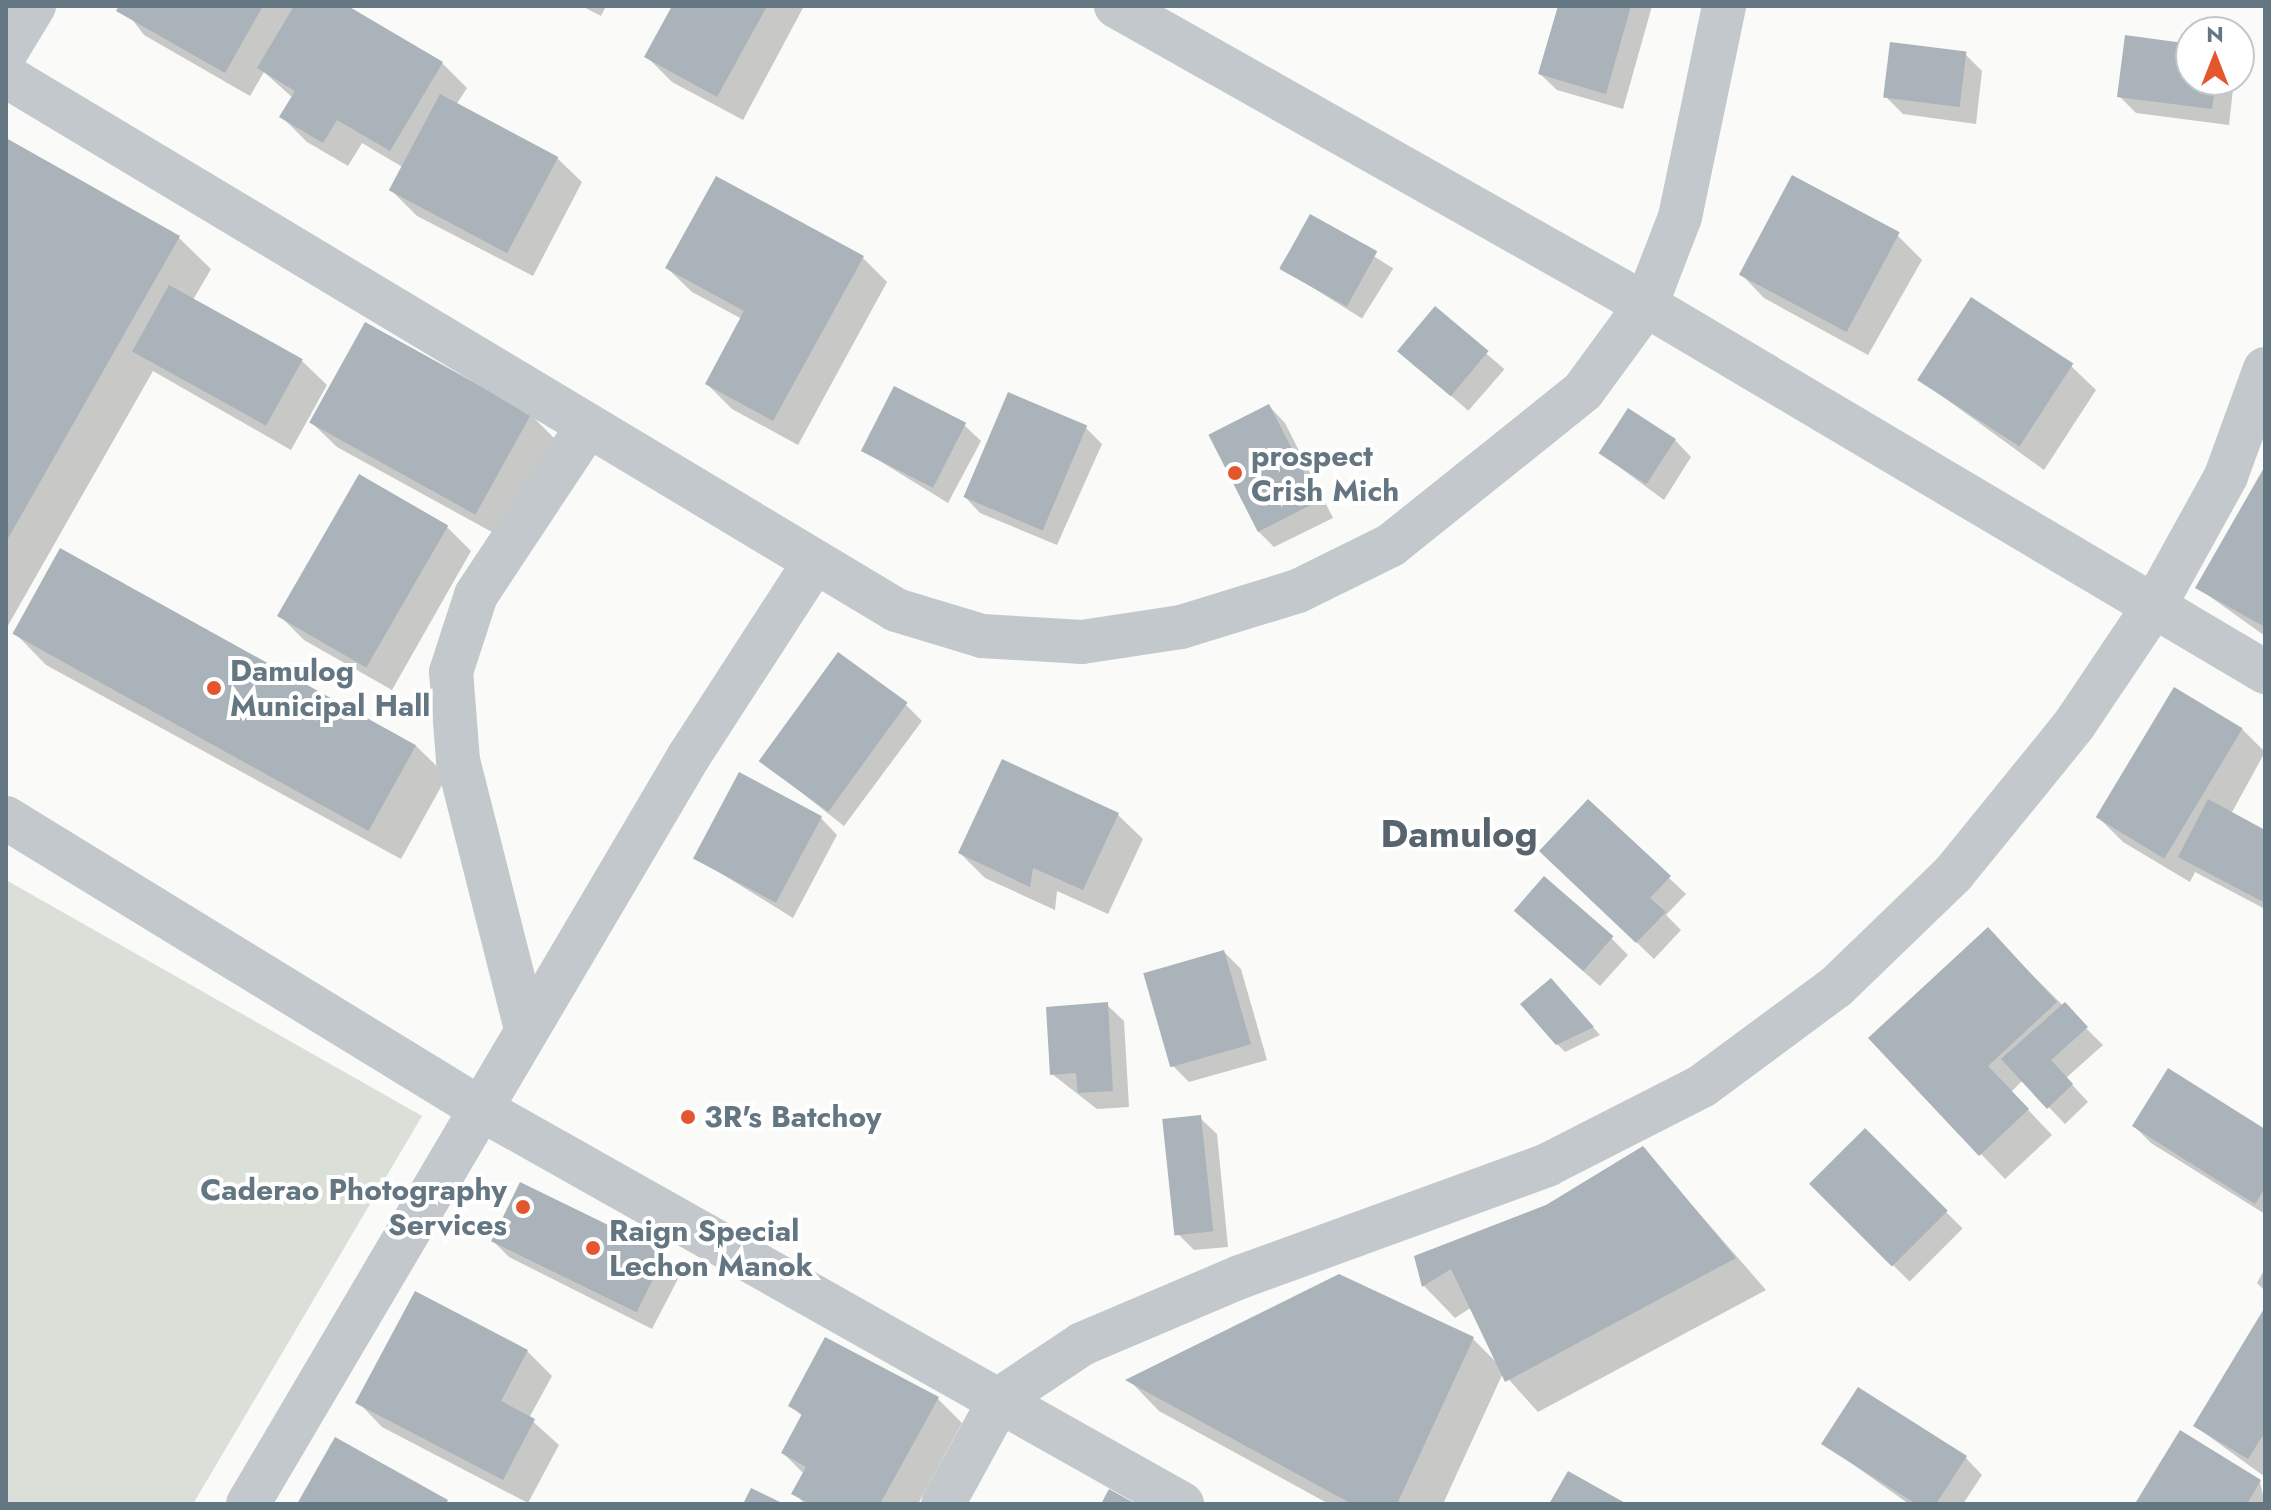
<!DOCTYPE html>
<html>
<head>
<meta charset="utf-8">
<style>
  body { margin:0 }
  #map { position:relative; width:2271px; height:1510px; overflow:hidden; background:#fafaf8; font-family:Jost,sans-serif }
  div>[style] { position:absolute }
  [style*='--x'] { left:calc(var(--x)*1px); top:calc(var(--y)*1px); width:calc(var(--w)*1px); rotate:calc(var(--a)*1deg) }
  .green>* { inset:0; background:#dadfd7 }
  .shadow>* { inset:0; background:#0003; transform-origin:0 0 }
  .building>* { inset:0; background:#aab3b9; transform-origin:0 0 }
  .minor>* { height:44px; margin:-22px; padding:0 22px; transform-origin:22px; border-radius:22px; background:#c3c8cc }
  .dots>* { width:22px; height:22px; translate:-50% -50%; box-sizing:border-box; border:4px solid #fff; border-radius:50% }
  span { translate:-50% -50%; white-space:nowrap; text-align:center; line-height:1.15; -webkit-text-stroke:8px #fff; paint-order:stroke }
  .poi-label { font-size:30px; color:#657683; font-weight:700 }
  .left { translate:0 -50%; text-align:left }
  .right { translate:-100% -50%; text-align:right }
  .district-label { font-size:38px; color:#57646e; font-weight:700 }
  .frame { position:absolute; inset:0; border:8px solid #657683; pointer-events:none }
  .north { position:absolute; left:2175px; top:16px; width:80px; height:80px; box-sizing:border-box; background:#fff; border:2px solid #c1c8cd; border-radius:50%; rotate:0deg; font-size:22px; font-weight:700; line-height:32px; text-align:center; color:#657683 }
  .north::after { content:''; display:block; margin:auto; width:28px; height:36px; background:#e4572e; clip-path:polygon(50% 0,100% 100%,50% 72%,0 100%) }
</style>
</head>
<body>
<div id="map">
  <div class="green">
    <div style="clip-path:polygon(6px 880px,422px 1116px,193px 1504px,6px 1504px)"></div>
  </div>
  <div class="shadow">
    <div style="clip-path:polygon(122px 6px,344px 6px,442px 63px,467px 88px,456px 105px,557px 158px,582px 182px,533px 276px,417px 216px,392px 191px,404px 168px,362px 143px,348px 166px,307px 142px,282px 117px,293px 98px,264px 72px,250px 96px,144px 35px)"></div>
    <div style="clip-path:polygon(582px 6px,606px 6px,601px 16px)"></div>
    <div style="clip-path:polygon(675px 6px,804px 6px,743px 120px,672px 82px,647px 57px)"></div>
    <div style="clip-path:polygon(1560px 6px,1652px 6px,1623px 109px,1557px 90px,1540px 74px)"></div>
    <div style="clip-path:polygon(2191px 46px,2191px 80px,2234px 80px,2229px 125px,2136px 113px,2119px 96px)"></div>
    <div style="clip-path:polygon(1965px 54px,1982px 71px,1976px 124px,1903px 114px,1886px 97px)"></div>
    <div style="clip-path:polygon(6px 140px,179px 238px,211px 269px,193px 300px,302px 361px,327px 385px,291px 450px,153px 371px,6px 629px)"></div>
    <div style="left:1311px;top:217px;width:97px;height:59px;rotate:32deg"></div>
    <div style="clip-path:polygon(1897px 235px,1922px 260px,1868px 355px,1764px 298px,1740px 273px)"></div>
    <div style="clip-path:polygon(863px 258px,887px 282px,798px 445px,732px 409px,707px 384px,742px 319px,692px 292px,667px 268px)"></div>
    <div style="left:1435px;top:309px;width:92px;height:55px;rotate:41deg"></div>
    <div style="clip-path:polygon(2071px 366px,2096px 390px,2044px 470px,1920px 380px)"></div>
    <div style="clip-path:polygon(1269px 406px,1285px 423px,1333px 518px,1274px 547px,1257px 530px)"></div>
    <div style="clip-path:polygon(530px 414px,555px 439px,501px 537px,337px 447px,312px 423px)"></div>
    <div style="clip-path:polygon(964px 425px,981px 441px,948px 503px,862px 450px)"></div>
    <div style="clip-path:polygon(1085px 427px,1102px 444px,1057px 545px,980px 513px,964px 496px)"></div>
    <div style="clip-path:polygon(1675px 440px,1691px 457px,1664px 500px,1600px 453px)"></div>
    <div style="clip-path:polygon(2265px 472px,2265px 636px,2198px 588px)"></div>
    <div style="clip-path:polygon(446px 526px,471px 551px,392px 690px,304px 640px,279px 615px)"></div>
    <div style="clip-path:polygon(15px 633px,415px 745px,447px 776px,401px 859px,46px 665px)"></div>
    <div style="clip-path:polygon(2175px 689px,2242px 729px,2265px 752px,2231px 814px,2265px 832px,2265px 909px,2195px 872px,2190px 882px,2123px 842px,2098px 817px)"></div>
    <div style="clip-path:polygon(905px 704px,922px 721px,844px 826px,760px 760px)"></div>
    <div style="clip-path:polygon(1118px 815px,1143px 839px,1108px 914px,1057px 891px,1055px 910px,985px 878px,960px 853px)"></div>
    <div style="clip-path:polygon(821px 818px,837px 835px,793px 918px,696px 858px)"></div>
    <div style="clip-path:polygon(1558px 867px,1669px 878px,1686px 894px,1666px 915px,1681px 930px,1654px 959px)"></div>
    <div style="clip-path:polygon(1533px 927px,1611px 938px,1628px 955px,1600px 986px)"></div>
    <div style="clip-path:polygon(1224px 952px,1241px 969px,1267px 1060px,1189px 1082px,1172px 1065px)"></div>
    <div style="clip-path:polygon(2012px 955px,2103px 1045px,2066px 1078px,2088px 1102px,2065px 1124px,2023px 1080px,2011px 1092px,2052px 1135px,2005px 1179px,1870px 1038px)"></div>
    <div style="clip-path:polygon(1559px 989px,1600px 1035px,1565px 1052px,1557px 1044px)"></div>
    <div style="clip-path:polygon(1107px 1005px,1124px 1021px,1129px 1107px,1097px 1109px,1052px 1074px)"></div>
    <div style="clip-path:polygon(1200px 1118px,1217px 1134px,1228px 1247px,1194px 1250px,1177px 1233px)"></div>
    <div style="clip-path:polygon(2134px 1126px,2265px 1131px,2265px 1214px,2151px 1143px)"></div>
    <div style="left:1865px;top:1131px;width:138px;height:75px;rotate:45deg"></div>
    <div style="clip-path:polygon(1643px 1149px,1766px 1290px,1538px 1412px,1503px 1373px,1443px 1504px,1329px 1504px,1159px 1411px,1129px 1380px,1473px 1339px,1498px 1364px,1472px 1307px,1455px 1318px,1424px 1286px,1416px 1257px,1547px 1207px)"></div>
    <div style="clip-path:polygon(521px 1185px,664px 1256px,681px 1273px,652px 1329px,509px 1257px,492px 1240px)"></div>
    <div style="clip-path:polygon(2265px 1268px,2265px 1291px,2257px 1283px)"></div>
    <div style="clip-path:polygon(2265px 1311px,2265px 1477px,2195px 1426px)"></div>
    <div style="clip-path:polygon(527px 1351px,552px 1376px,529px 1418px,559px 1445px,528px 1503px,382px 1427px,358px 1402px)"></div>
    <div style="clip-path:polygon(937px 1398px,962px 1423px,918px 1504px,805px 1504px,794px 1493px,804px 1474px,783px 1453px,803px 1417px,791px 1406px)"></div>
    <div style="clip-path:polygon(1824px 1444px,1966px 1458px,1982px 1475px,1963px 1504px,1909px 1504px)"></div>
    <div style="clip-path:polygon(2260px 1482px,2265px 1504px,2138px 1502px)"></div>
  </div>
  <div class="building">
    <div style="clip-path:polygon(119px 6px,263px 6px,225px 73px,116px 11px)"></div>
    <div style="clip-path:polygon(294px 6px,348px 6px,443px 62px,390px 151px,337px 120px,323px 143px,279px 117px,295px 91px,257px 68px)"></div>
    <div style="clip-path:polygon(672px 6px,767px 6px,717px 97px,644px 57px)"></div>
    <div style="clip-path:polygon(1558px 6px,1631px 6px,1606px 94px,1538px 74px)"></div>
    <div style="clip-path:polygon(2125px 35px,2191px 44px,2191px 80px,2216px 80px,2212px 109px,2117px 97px)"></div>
    <div style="left:1890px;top:42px;width:77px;height:56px;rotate:7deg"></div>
    <div style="left:440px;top:94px;width:134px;height:109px;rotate:28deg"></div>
    <div style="clip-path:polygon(6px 138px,180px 236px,6px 542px)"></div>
    <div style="left:1792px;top:175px;width:122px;height:113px;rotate:28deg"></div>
    <div style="clip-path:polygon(716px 176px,864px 256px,773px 421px,705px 384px,744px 311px,665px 268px)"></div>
    <div style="left:1310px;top:214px;width:77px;height:63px;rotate:29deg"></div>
    <div style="left:169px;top:285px;width:153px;height:76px;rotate:29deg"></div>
    <div style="left:1971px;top:297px;width:122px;height:99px;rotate:33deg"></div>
    <div style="left:1435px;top:306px;width:70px;height:59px;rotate:40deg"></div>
    <div style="left:365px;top:322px;width:190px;height:115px;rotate:29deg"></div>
    <div style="left:894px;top:386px;width:81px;height:73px;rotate:27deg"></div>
    <div style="left:1008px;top:392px;width:86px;height:114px;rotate:23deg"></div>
    <div style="left:1269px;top:404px;width:109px;height:68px;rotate:63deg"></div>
    <div style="left:1628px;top:408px;width:57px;height:54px;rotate:33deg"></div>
    <div style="clip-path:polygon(2265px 466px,2265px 627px,2195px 588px)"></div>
    <div style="left:359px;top:474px;width:103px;height:164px;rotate:30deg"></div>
    <div style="left:60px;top:548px;width:407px;height:98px;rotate:29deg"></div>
    <div style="left:838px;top:652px;width:86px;height:135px;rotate:36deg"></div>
    <div style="left:2174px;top:687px;width:80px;height:152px;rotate:31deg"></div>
    <div style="clip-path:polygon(1002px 759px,1119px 813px,1083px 890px,1033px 868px,1030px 887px,958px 853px)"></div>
    <div style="left:739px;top:772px;width:94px;height:98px;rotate:28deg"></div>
    <div style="clip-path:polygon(1588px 799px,1671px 876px,1650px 898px,1666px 912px,1636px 943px,1539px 851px)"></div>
    <div style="clip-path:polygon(2208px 799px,2265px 830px,2265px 903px,2178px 857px)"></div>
    <div style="left:1544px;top:876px;width:92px;height:46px;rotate:41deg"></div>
    <div style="clip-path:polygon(1988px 927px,2057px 1002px,1988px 1066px,2029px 1109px,1979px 1156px,1868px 1038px)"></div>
    <div style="left:1224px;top:950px;width:98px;height:84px;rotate:74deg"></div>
    <div style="clip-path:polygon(1551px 978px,1594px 1027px,1556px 1045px,1520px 1004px)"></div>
    <div style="clip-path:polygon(1108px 1002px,1113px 1091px,1078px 1093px,1076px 1073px,1050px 1075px,1046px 1007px)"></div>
    <div style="clip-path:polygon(2065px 1002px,2088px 1027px,2051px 1060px,2073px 1084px,2047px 1109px,2001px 1059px)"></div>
    <div style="clip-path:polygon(2168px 1068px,2265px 1129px,2265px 1188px,2255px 1204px,2132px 1126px)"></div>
    <div style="left:1201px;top:1115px;width:117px;height:39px;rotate:84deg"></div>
    <div style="left:1865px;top:1128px;width:117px;height:79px;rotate:45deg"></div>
    <div style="clip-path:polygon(1643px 1146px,1736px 1258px,1505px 1382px,1451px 1269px,1422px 1287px,1414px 1256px,1546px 1205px)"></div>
    <div style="left:520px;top:1182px;width:162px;height:66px;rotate:26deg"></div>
    <div style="clip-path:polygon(1339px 1274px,1474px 1337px,1397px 1504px,1352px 1504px,1125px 1380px)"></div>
    <div style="clip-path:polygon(415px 1291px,528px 1350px,501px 1401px,535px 1419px,503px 1480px,355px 1403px)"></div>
    <div style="clip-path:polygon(2265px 1307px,2265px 1432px,2248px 1459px,2193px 1426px)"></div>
    <div style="clip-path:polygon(825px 1337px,939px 1397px,880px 1504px,811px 1504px,791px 1494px,806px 1467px,781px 1453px,802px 1414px,788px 1406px)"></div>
    <div style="clip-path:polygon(1858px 1387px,1967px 1456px,1936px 1504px,1916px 1504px,1821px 1444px)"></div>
    <div style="clip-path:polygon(2180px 1430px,2261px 1480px,2247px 1504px,2136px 1502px)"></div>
    <div style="clip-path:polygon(335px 1437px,448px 1500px,446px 1504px,297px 1504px)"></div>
    <div style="clip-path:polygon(1568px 1471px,1627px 1504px,1549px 1504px)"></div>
    <div style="clip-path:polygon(751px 1488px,784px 1504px,743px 1504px)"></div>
    <div style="clip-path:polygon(1109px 1489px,1136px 1504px,1101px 1504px)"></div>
  </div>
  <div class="minor">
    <div style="--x:1116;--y:6;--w:609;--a:29.43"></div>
    <div style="--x:1646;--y:305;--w:720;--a:30.66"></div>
    <div style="--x:6;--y:52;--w:54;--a:-58.7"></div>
    <div style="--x:6;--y:76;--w:1038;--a:30.96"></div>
    <div style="--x:896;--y:610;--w:90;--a:16.8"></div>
    <div style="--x:982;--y:636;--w:100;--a:3.4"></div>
    <div style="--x:1082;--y:642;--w:100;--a:-8.6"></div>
    <div style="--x:1181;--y:627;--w:122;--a:-17.1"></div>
    <div style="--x:1298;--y:591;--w:104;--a:-26.3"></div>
    <div style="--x:1391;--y:545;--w:246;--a:-38.7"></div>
    <div style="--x:1583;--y:391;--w:107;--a:-53.8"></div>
    <div style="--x:1646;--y:305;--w:94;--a:-68.9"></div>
    <div style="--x:1680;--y:217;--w:216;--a:-78.2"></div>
    <div style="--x:6;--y:818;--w:555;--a:31.51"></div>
    <div style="--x:479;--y:1108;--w:807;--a:29.39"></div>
    <div style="--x:526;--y:1029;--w:277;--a:-104.2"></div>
    <div style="--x:458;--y:760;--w:88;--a:-94.5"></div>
    <div style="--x:451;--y:672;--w:81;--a:-72"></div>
    <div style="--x:476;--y:595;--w:199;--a:-56.5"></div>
    <div style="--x:248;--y:1504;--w:868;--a:-59.48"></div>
    <div style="--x:689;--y:756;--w:226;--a:-57.1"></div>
    <div style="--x:943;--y:1504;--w:121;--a:-61.3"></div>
    <div style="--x:1001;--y:1398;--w:97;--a:-33.7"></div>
    <div style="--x:1082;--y:1344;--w:172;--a:-23"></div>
    <div style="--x:1240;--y:1277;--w:327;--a:-20"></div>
    <div style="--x:1547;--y:1165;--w:174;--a:-27"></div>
    <div style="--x:1702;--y:1086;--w:167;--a:-36.5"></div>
    <div style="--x:1836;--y:987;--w:163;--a:-44"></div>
    <div style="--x:1953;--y:874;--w:192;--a:-50.9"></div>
    <div style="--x:2074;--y:725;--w:147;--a:-56.1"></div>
    <div style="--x:2156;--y:603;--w:145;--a:-61.1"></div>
    <div style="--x:2226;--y:476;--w:114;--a:-70"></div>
  </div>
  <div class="dots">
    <div style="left:1235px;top:473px;background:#e4572e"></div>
    <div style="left:214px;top:688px;background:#e4572e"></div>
    <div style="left:688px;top:1117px;background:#e4572e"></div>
    <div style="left:523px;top:1207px;background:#e4572e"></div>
    <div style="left:593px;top:1248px;background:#e4572e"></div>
  </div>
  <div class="poi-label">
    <span class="left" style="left:1251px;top:473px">prospect<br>Crish Mich</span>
    <span class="left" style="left:230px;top:688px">Damulog<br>Municipal Hall</span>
    <span class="left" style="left:704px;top:1117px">3R's Batchoy</span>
    <span class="right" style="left:507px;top:1207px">Caderao Photography<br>Services</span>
    <span class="left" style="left:609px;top:1248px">Raign Special<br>Lechon Manok</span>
  </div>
  <div class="district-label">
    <span style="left:1459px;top:834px">Damulog</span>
  </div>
  <div class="frame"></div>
  <div class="north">N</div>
</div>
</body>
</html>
